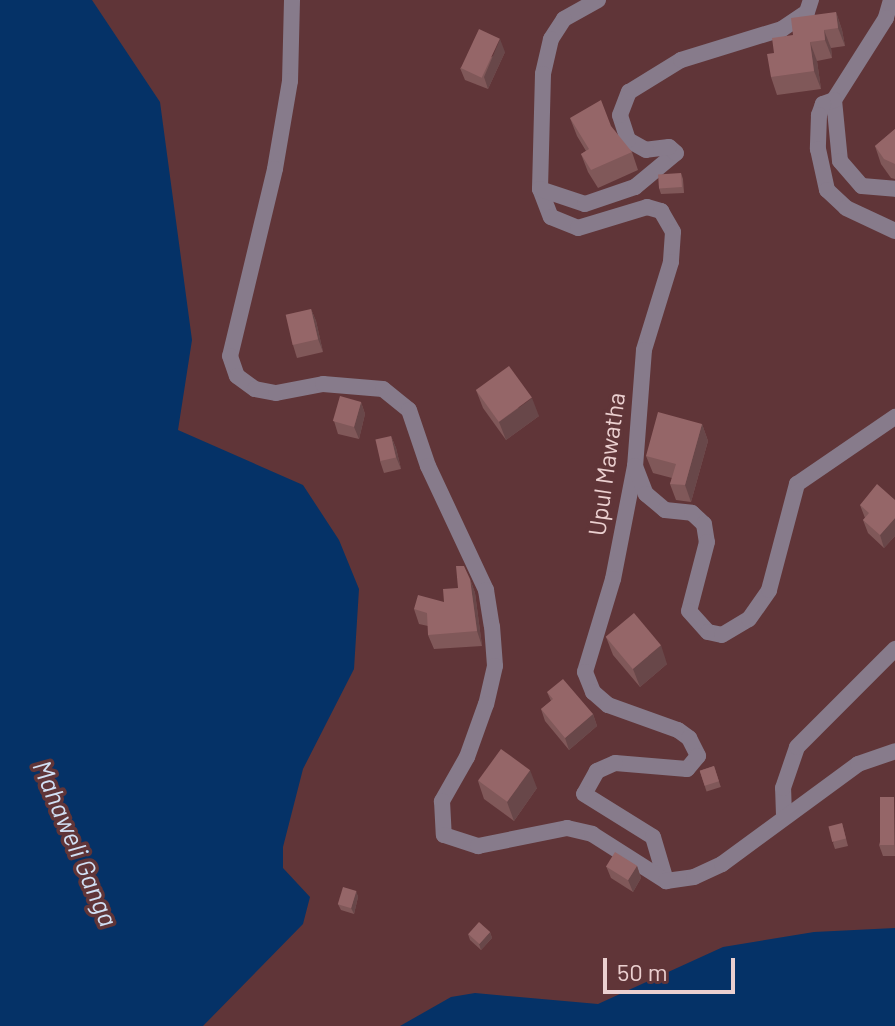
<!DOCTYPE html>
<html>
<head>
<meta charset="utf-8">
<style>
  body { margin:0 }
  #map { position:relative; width:895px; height:1026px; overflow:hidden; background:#603538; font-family:Barlow,sans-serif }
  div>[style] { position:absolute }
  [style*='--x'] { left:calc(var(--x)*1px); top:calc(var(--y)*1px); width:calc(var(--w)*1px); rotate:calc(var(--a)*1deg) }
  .water>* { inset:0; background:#053267 }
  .minor>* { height:16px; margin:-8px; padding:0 8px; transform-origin:8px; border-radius:8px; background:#877b8b }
  .tertiary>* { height:16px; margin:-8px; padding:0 8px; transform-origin:8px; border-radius:8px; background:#877b8b }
  .wall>* { inset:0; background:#805859; transform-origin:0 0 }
  .shaded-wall>* { inset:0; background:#684749 }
  .building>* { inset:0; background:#956668; transform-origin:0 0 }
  span { translate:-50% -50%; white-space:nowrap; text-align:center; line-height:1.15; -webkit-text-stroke:7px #603538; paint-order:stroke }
  .street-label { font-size:24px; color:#ebd0d0 }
  .water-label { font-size:26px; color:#d1e0f4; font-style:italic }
  .scale { position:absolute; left:603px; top:958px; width:132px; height:36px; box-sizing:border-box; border:4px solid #ebd0d0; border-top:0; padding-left:10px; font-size:24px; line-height:28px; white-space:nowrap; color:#ebd0d0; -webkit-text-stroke:6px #603538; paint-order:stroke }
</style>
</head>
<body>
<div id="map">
  <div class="water">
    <div style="clip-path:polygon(0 0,92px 0,160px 102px,192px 340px,178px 430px,303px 485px,339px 540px,359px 589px,354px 669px,303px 769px,283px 847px,283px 868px,310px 897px,303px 924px,203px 1026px,0 1026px)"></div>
    <div style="clip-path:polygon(895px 928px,895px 1026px,400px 1026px,451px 997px,475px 993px,598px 1004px,723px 947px,814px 932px)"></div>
  </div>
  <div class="minor">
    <div style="--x:598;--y:0;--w:39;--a:151"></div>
    <div style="--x:564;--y:19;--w:24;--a:123"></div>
    <div style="--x:551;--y:39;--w:36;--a:103"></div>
    <div style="--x:543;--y:74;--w:115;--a:91.5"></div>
    <div style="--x:540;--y:189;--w:30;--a:69"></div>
    <div style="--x:551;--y:217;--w:29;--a:22"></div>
    <div style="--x:578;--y:228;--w:72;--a:-16.9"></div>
    <div style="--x:647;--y:207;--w:15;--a:16"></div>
    <div style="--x:661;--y:211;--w:24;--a:60"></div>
    <div style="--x:673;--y:232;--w:30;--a:94"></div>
    <div style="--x:671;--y:262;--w:92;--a:107.1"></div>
    <div style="--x:644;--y:350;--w:116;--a:94.4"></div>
    <div style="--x:635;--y:466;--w:115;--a:101"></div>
    <div style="--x:613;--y:579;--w:97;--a:106.8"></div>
    <div style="--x:585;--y:672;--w:22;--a:68"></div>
    <div style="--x:593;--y:692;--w:20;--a:41"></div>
    <div style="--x:608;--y:705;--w:74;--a:19.7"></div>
    <div style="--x:678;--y:730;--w:14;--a:36"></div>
    <div style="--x:689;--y:738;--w:20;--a:63"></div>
    <div style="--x:698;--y:756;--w:17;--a:130"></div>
    <div style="--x:687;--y:769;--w:72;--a:-175.2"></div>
    <div style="--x:615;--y:763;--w:20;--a:156"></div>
    <div style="--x:597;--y:771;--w:26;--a:119"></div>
    <div style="--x:584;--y:794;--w:81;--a:31.9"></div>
    <div style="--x:653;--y:837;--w:46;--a:73.5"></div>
    <div style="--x:891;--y:0;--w:19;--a:106"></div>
    <div style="--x:886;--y:18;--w:97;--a:122.4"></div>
    <div style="--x:834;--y:100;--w:61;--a:84.4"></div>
    <div style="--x:840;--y:161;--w:33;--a:49"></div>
    <div style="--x:862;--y:186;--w:33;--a:5"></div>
    <div style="--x:834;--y:100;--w:12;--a:160"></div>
    <div style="--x:823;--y:104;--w:12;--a:110"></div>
    <div style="--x:819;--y:115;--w:34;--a:92"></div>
    <div style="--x:818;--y:149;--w:42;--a:77.6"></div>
    <div style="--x:827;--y:190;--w:26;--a:43"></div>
    <div style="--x:846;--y:208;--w:54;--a:25.1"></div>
    <div style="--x:540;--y:189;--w:47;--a:18.4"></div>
    <div style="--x:585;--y:204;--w:53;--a:-18.8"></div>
    <div style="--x:635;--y:187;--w:53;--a:-39.7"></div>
    <div style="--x:676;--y:153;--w:9;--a:-139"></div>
    <div style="--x:669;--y:147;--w:23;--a:173"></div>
    <div style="--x:646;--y:150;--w:21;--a:-151"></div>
    <div style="--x:628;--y:140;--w:26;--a:-108"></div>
    <div style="--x:620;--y:115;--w:25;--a:-69"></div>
    <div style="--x:629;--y:92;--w:61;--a:-31.6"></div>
    <div style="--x:681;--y:60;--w:106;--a:-17.1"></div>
    <div style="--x:782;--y:29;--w:30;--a:-34"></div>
    <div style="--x:807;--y:12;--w:13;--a:-72"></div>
    <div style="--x:635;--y:466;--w:30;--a:69"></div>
    <div style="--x:646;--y:494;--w:25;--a:40"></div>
    <div style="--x:665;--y:510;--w:27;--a:6"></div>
    <div style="--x:692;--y:513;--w:16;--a:43"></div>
    <div style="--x:704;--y:524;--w:18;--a:81"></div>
    <div style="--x:707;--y:542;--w:71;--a:104.6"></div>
    <div style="--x:689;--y:611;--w:28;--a:48"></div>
    <div style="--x:708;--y:632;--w:14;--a:12"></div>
    <div style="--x:722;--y:635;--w:31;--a:-31"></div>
    <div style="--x:749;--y:619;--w:35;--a:-55"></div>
    <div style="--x:769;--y:590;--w:110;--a:-75.2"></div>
    <div style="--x:797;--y:484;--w:119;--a:-34.4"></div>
    <div style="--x:784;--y:815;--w:27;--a:-92"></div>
    <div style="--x:783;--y:788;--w:43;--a:-71.1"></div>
    <div style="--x:797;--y:747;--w:139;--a:-45"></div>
  </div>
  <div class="tertiary">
    <div style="--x:292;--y:0;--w:81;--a:91.4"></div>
    <div style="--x:290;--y:81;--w:89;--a:99.7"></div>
    <div style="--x:275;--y:169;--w:192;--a:103.5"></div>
    <div style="--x:230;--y:356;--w:21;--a:71"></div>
    <div style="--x:237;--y:376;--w:22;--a:36"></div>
    <div style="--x:255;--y:389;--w:21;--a:11"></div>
    <div style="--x:276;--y:393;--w:48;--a:-10.8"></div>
    <div style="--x:323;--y:384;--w:60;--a:4.8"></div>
    <div style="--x:383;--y:389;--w:33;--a:39"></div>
    <div style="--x:409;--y:410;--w:59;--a:71.3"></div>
    <div style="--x:428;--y:466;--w:137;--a:64.9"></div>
    <div style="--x:486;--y:590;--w:36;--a:81"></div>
    <div style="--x:492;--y:626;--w:40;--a:85.7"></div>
    <div style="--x:495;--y:666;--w:39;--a:103"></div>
    <div style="--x:486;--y:704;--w:56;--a:109.7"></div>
    <div style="--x:467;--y:757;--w:51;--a:119.6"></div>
    <div style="--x:442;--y:801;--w:34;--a:87"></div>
    <div style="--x:444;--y:835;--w:36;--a:18"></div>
    <div style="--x:478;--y:846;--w:91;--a:-11.4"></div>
    <div style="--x:567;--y:828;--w:26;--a:13"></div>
    <div style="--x:592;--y:834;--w:88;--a:32.4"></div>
    <div style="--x:666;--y:881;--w:28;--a:-8"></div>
    <div style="--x:694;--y:877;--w:31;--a:-25"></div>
    <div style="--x:722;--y:864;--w:169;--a:-36.3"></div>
    <div style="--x:858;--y:764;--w:39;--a:-19"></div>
  </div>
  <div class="wall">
    <div style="clip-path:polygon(836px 12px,842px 30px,845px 46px,831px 48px,832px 58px,817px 61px,821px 89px,777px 95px,771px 77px,774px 53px)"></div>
    <div style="clip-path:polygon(505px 52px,488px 89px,465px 80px,460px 68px)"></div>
    <div style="clip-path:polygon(570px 118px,632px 152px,638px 170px,598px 188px,588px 172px,581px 154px,586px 151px,577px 136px)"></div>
    <div style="clip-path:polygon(895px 129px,895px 179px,891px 178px,881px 164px,875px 146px)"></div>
    <div style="clip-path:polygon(681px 173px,683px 179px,684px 193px,661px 194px,659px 188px)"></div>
    <div style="clip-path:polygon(311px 309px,316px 321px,323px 352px,297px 358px,293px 345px)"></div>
    <div style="clip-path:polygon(476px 390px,539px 416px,506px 440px,483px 408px)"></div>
    <div style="clip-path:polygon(361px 402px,365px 414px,359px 439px,338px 434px,334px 421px)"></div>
    <div style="clip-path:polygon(702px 424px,708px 441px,691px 502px,676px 500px,670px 484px,672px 478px,653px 473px,646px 456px)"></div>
    <div style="clip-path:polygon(391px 436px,396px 448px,401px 469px,384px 473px,380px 461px)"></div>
    <div style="clip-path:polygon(895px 500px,895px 536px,884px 548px,868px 533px,863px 520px,865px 518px,860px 505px)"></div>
    <div style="clip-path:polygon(470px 579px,475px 593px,482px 646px,434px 649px,428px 635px,428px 626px,419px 624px,414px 609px,444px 602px,458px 588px)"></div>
    <div style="clip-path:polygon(606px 637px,667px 664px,640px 687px,613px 655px)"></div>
    <div style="clip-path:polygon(547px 692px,593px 714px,597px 726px,569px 750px,545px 721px,541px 709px,551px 701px)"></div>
    <div style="left:714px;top:766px;width:22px;height:15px;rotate:72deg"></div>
    <div style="clip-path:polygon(478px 781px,537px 788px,514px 821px,484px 799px)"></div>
    <div style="clip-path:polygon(894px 797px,895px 856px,883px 856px,879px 845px)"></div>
    <div style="clip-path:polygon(842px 823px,848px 846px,835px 849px,833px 843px)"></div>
    <div style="clip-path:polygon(606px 866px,637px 866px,641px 878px,633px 892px,611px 878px)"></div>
    <div style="clip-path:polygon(356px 891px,358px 897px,354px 914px,341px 910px,338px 904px)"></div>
    <div style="clip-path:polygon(490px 932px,492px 938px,481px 950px,470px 940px,468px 934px)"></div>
  </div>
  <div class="shaded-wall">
    <div style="clip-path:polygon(836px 12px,842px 30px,845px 46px,838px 28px)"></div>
    <div style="clip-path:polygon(824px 30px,831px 48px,832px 58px,825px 40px)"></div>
    <div style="clip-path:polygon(500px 39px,505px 52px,488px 89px,484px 77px)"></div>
    <div style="clip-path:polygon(810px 42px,817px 61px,821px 89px,814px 71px)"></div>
    <div style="clip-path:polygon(311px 309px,316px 321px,323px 352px,318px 339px)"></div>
    <div style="clip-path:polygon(532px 398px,539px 416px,506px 440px,499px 422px)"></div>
    <div style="clip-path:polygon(361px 402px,365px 414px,359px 439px,354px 427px)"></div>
    <div style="clip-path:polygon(702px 424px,708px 441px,691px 502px,685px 485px)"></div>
    <div style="clip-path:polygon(391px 436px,396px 448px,401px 469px,396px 457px)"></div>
    <div style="clip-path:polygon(895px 518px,895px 536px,884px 548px,880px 535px)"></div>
    <div style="clip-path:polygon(470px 579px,475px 593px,482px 646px,477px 631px)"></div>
    <div style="clip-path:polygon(661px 645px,667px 664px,640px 687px,633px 669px)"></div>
    <div style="clip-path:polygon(593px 714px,597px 726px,569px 750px,565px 738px)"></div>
    <div style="clip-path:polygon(530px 770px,537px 788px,514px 821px,507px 802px)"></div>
    <div style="clip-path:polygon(637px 866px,641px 878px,633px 892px,628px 880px)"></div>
    <div style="clip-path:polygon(356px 891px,358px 897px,354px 914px,351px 908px)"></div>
    <div style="clip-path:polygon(490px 932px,492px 938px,481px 950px,479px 944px)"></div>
  </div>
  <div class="building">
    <div style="clip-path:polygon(836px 12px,838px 28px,824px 30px,825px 40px,810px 42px,814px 71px,771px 77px,767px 54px,774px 53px,772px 38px,793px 35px,791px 18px)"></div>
    <div style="left:479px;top:29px;width:23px;height:43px;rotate:25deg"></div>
    <div style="clip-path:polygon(601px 100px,611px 126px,632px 152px,591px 170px,581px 154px,589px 149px,570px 118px)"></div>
    <div style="clip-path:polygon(895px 129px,895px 164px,884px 159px,875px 146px)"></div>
    <div style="left:681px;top:173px;width:14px;height:23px;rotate:86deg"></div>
    <div style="left:311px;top:309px;width:31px;height:26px;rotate:77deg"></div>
    <div style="left:509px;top:366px;width:39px;height:41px;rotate:54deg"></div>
    <div style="left:340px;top:396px;width:22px;height:26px;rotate:16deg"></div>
    <div style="clip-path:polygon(658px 412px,702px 424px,685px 485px,670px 484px,676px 464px,646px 456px)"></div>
    <div style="left:391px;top:436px;width:22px;height:16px;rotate:77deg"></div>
    <div style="clip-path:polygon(877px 484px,895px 500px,895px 518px,880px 535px,863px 520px,869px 513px,860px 505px)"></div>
    <div style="clip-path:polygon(456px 566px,464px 566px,470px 579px,477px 631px,428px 635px,427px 613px,414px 609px,418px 595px,444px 602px,443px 589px,458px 588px)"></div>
    <div style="left:634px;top:613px;width:42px;height:37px;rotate:50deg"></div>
    <div style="clip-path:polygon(563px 679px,593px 714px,565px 738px,541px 709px,553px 699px,547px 692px)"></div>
    <div style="left:501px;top:749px;width:36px;height:39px;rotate:36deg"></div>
    <div style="left:714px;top:766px;width:16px;height:15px;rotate:72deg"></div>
    <div style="left:880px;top:797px;width:14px;height:48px"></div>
    <div style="left:842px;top:823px;width:16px;height:14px;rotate:76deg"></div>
    <div style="left:615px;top:852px;width:26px;height:17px;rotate:32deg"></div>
    <div style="left:343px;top:887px;width:14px;height:18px;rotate:17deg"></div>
    <div style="left:479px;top:922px;width:15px;height:16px;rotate:42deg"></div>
  </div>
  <div class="street-label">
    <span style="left:606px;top:464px;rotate:-82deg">Upul Mawatha</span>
  </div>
  <div class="water-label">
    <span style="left:76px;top:843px;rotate:67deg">Mahaweli Ganga</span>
  </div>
  <div class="scale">50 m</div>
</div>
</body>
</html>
